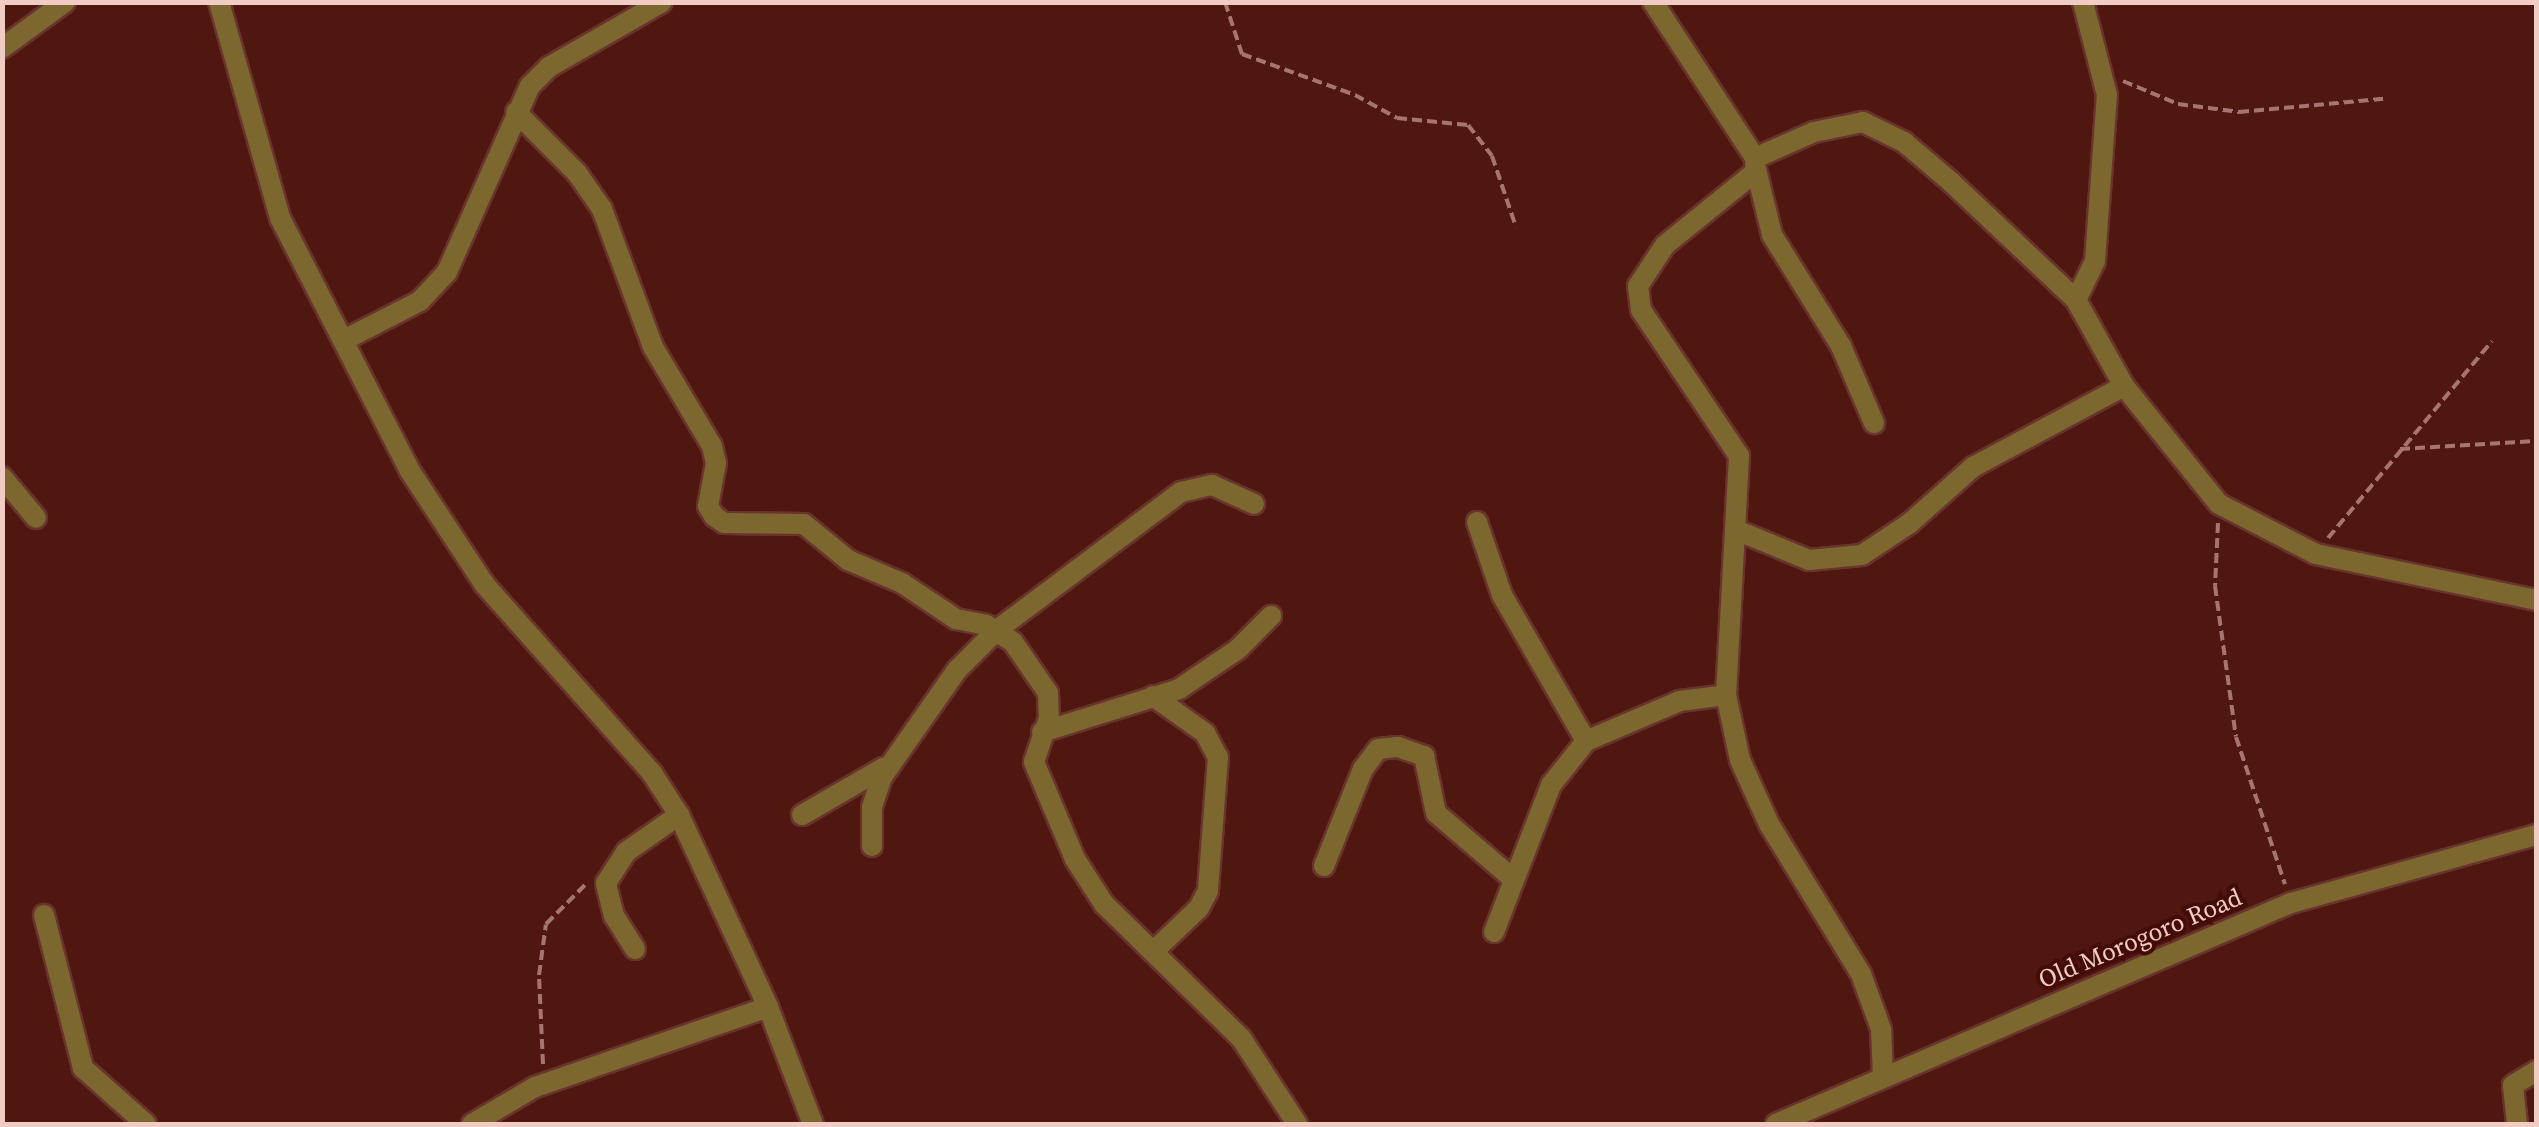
<!DOCTYPE html>
<html>
<head>
<meta charset="utf-8">
<style>
  body { margin:0 }
  #map { position:relative; width:2539px; height:1127px; overflow:hidden; background:#4f1710; font-family:"Source Serif 4",serif }
  div>[style] { position:absolute }
  [style*='--x'] { left:calc(var(--x)*1px); top:calc(var(--y)*1px); width:calc(var(--w)*1px); rotate:calc(var(--a)*1deg) }
  .path>* { height:4px; margin-top:-2px; transform-origin:0; background:repeating-linear-gradient(90deg,#a4766f 0 10px,transparent 0 15px) }
  .roads { filter:drop-shadow(2px 0 #69342d) drop-shadow(-2px 0 #69342d) drop-shadow(0 2px #69342d) drop-shadow(0 -2px #69342d) }
  .minor>* { height:20px; margin:-10px; padding:0 10px; transform-origin:10px; border-radius:10px; background:#7c682e }
  span { translate:-50% -50%; white-space:nowrap; text-align:center; line-height:1.15; -webkit-text-stroke:8px #430c06; paint-order:stroke }
  .street-label { font-size:25px; color:#f1ccc5 }
  .frame { position:absolute; inset:0; border:5px solid #f1ccc5; pointer-events:none }
</style>
</head>
<body>
<div id="map">
  <div class="path">
    <div style="--x:1225;--y:2;--w:55;--a:71.9"></div>
    <div style="--x:1242;--y:54;--w:120;--a:19.9"></div>
    <div style="--x:1355;--y:95;--w:48;--a:28.7"></div>
    <div style="--x:1397;--y:118;--w:71;--a:5.6"></div>
    <div style="--x:1468;--y:125;--w:39;--a:52"></div>
    <div style="--x:1492;--y:156;--w:75;--a:71.3"></div>
    <div style="--x:2123;--y:81;--w:60;--a:22.7"></div>
    <div style="--x:2178;--y:104;--w:62;--a:7.5"></div>
    <div style="--x:2239;--y:112;--w:145;--a:-5.2"></div>
    <div style="--x:2400;--y:449;--w:136;--a:-3.4"></div>
    <div style="--x:2218;--y:523;--w:63;--a:92.7"></div>
    <div style="--x:2215;--y:586;--w:152;--a:82.1"></div>
    <div style="--x:2236;--y:737;--w:155;--a:71.6"></div>
    <div style="--x:2328;--y:538;--w:256;--a:-50.2"></div>
    <div style="--x:543;--y:1064;--w:89;--a:-92.6"></div>
    <div style="--x:539;--y:975;--w:51;--a:-82.2"></div>
    <div style="--x:546;--y:924;--w:59;--a:-45"></div>
  </div>
  <div class="roads">
    <div class="minor">
      <div style="--x:219;--y:2;--w:224;--a:74.2"></div>
      <div style="--x:280;--y:218;--w:284;--a:62.8"></div>
      <div style="--x:410;--y:471;--w:136;--a:56.7"></div>
      <div style="--x:485;--y:585;--w:251;--a:48.4"></div>
      <div style="--x:652;--y:773;--w:50;--a:57.3"></div>
      <div style="--x:679;--y:815;--w:212;--a:65.1"></div>
      <div style="--x:768;--y:1007;--w:125;--a:69"></div>
      <div style="--x:1653;--y:2;--w:186;--a:56.8"></div>
      <div style="--x:1755;--y:158;--w:64;--a:-23.8"></div>
      <div style="--x:1814;--y:132;--w:50;--a:-11.5"></div>
      <div style="--x:1863;--y:122;--w:46;--a:26"></div>
      <div style="--x:1904;--y:142;--w:62;--a:40.4"></div>
      <div style="--x:1951;--y:182;--w:172;--a:43.3"></div>
      <div style="--x:2076;--y:300;--w:98;--a:60.8"></div>
      <div style="--x:2124;--y:386;--w:151;--a:51.2"></div>
      <div style="--x:2219;--y:504;--w:109;--a:27.3"></div>
      <div style="--x:2316;--y:554;--w:225;--a:11.8"></div>
      <div style="--x:2;--y:48;--w:78;--a:-36.1"></div>
      <div style="--x:516;--y:112;--w:86;--a:45"></div>
      <div style="--x:577;--y:173;--w:44;--a:55.2"></div>
      <div style="--x:602;--y:209;--w:147;--a:69.7"></div>
      <div style="--x:653;--y:347;--w:115;--a:59.2"></div>
      <div style="--x:712;--y:446;--w:17;--a:77"></div>
      <div style="--x:716;--y:463;--w:44;--a:100.5"></div>
      <div style="--x:708;--y:506;--w:12;--a:59"></div>
      <div style="--x:714;--y:516;--w:12;--a:35"></div>
      <div style="--x:724;--y:523;--w:80;--a:0.7"></div>
      <div style="--x:804;--y:524;--w:57;--a:39.3"></div>
      <div style="--x:848;--y:560;--w:59;--a:23.1"></div>
      <div style="--x:902;--y:583;--w:65;--a:33.7"></div>
      <div style="--x:956;--y:619;--w:31;--a:11"></div>
      <div style="--x:986;--y:625;--w:32;--a:32"></div>
      <div style="--x:1013;--y:642;--w:62;--a:55.5"></div>
      <div style="--x:1048;--y:693;--w:25;--a:88"></div>
      <div style="--x:1049;--y:718;--w:46;--a:108.8"></div>
      <div style="--x:1034;--y:762;--w:105;--a:67.1"></div>
      <div style="--x:1075;--y:859;--w:54;--a:57.2"></div>
      <div style="--x:1104;--y:904;--w:192;--a:44.4"></div>
      <div style="--x:1241;--y:1038;--w:103;--a:56.9"></div>
      <div style="--x:1755;--y:165;--w:72;--a:76.3"></div>
      <div style="--x:1772;--y:235;--w:131;--a:58.1"></div>
      <div style="--x:1841;--y:346;--w:84;--a:66.8"></div>
      <div style="--x:1754;--y:173;--w:114;--a:141"></div>
      <div style="--x:1665;--y:245;--w:49;--a:123.4"></div>
      <div style="--x:1638;--y:286;--w:24;--a:83"></div>
      <div style="--x:1641;--y:310;--w:176;--a:56.1"></div>
      <div style="--x:1739;--y:456;--w:239;--a:93.1"></div>
      <div style="--x:1726;--y:695;--w:66;--a:77.8"></div>
      <div style="--x:1740;--y:760;--w:70;--a:65.6"></div>
      <div style="--x:1769;--y:824;--w:176;--a:58.5"></div>
      <div style="--x:1861;--y:974;--w:59;--a:70"></div>
      <div style="--x:1881;--y:1029;--w:48;--a:87.6"></div>
      <div style="--x:2076;--y:300;--w:43;--a:-64"></div>
      <div style="--x:2095;--y:261;--w:166;--a:-85.9"></div>
      <div style="--x:2107;--y:95;--w:96;--a:-104.5"></div>
      <div style="--x:346;--y:339;--w:83;--a:-27.2"></div>
      <div style="--x:420;--y:301;--w:40;--a:-47"></div>
      <div style="--x:447;--y:272;--w:204;--a:-66"></div>
      <div style="--x:530;--y:86;--w:27;--a:-45"></div>
      <div style="--x:549;--y:67;--w:130;--a:-29.9"></div>
      <div style="--x:2;--y:477;--w:53;--a:50.3"></div>
      <div style="--x:1477;--y:522;--w:77;--a:71.1"></div>
      <div style="--x:1502;--y:595;--w:168;--a:60.1"></div>
      <div style="--x:1736;--y:530;--w:79;--a:22.3"></div>
      <div style="--x:1809;--y:560;--w:53;--a:-5.4"></div>
      <div style="--x:1862;--y:555;--w:58;--a:-33.7"></div>
      <div style="--x:1910;--y:523;--w:84;--a:-41.6"></div>
      <div style="--x:1973;--y:467;--w:171;--a:-28.2"></div>
      <div style="--x:1153;--y:696;--w:64;--a:35.4"></div>
      <div style="--x:1205;--y:733;--w:27;--a:62"></div>
      <div style="--x:1218;--y:757;--w:134;--a:94.3"></div>
      <div style="--x:1208;--y:891;--w:19;--a:118"></div>
      <div style="--x:1199;--y:908;--w:62;--a:136.3"></div>
      <div style="--x:1042;--y:732;--w:144;--a:-17.4"></div>
      <div style="--x:1179;--y:689;--w:71;--a:-34.1"></div>
      <div style="--x:1238;--y:649;--w:47;--a:-45"></div>
      <div style="--x:802;--y:815;--w:94;--a:-30.1"></div>
      <div style="--x:872;--y:846;--w:39;--a:-90"></div>
      <div style="--x:872;--y:807;--w:32;--a:-72"></div>
      <div style="--x:882;--y:777;--w:131;--a:-55"></div>
      <div style="--x:957;--y:670;--w:57;--a:-45"></div>
      <div style="--x:997;--y:630;--w:230;--a:-36.9"></div>
      <div style="--x:1181;--y:492;--w:32;--a:-13"></div>
      <div style="--x:1212;--y:485;--w:46;--a:24.3"></div>
      <div style="--x:1324;--y:866;--w:105;--a:-68.1"></div>
      <div style="--x:1363;--y:769;--w:25;--a:-53"></div>
      <div style="--x:1378;--y:749;--w:20;--a:-6"></div>
      <div style="--x:1398;--y:747;--w:28;--a:19"></div>
      <div style="--x:1424;--y:756;--w:58;--a:78.1"></div>
      <div style="--x:1436;--y:813;--w:99;--a:40.5"></div>
      <div style="--x:44;--y:915;--w:158;--a:75.7"></div>
      <div style="--x:83;--y:1068;--w:84;--a:41.6"></div>
      <div style="--x:1494;--y:932;--w:158;--a:-68.8"></div>
      <div style="--x:1551;--y:785;--w:56;--a:-51.5"></div>
      <div style="--x:1586;--y:741;--w:102;--a:-23.1"></div>
      <div style="--x:1680;--y:701;--w:46;--a:-7.4"></div>
      <div style="--x:635;--y:949;--w:39;--a:-122"></div>
      <div style="--x:614;--y:916;--w:34;--a:-104"></div>
      <div style="--x:606;--y:883;--w:37;--a:-57"></div>
      <div style="--x:626;--y:852;--w:65;--a:-34.9"></div>
      <div style="--x:472;--y:1124;--w:73;--a:-30.4"></div>
      <div style="--x:535;--y:1087;--w:246;--a:-18.9"></div>
      <div style="--x:1776;--y:1124;--w:560;--a:-23.23"></div>
      <div style="--x:2291;--y:903;--w:254;--a:-15.5"></div>
      <div style="--x:2517;--y:1124;--w:39;--a:-96"></div>
      <div style="--x:2513;--y:1085;--w:27;--a:-31"></div>
    </div>
  </div>
  <div class="street-label">
    <span style="left:2140px;top:938px;rotate:-23deg">Old Morogoro Road</span>
  </div>
  <div class="frame"></div>
</div>
</body>
</html>
